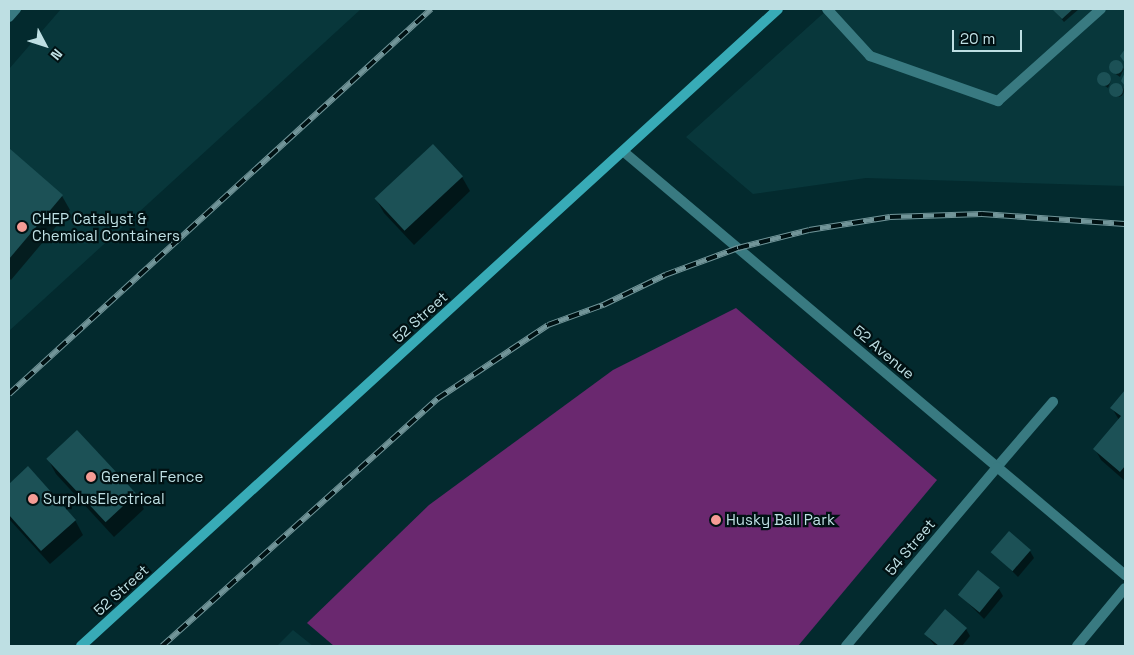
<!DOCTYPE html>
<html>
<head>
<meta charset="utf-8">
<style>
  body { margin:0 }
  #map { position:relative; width:1134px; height:655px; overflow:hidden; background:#032a2e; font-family:"Space Grotesk",sans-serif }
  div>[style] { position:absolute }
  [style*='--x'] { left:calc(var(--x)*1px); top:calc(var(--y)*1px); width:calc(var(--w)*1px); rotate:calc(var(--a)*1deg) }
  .built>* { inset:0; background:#08373b }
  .green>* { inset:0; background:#6a286f }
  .shadow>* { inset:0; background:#0007 }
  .round { border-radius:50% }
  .building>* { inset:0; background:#1c5156; transform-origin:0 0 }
  .service>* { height:10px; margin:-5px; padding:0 5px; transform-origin:5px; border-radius:5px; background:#397a81 }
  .minor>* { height:10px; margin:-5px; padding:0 5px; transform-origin:5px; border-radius:5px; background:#397a81 }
  .secondary>* { height:10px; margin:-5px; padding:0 5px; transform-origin:5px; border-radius:5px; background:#38abb7 }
  .rail>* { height:5.5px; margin-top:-2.75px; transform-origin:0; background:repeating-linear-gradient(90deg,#001113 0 11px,#729599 0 22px); box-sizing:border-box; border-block:1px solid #729599 }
  .dots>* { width:14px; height:14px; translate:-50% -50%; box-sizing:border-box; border:2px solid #001113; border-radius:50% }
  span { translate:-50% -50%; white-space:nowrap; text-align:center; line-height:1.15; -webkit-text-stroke:4.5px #001113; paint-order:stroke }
  .poi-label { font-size:15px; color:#bedfe3 }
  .left { translate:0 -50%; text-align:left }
  .street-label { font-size:15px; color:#bedfe3 }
  .frame { position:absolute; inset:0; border:10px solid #bedfe3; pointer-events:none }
  .north { position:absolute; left:20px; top:20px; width:50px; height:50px; -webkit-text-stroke:4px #001113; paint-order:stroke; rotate:130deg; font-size:14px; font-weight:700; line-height:20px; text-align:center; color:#bedfe3 }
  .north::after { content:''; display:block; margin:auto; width:18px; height:22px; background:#bedfe3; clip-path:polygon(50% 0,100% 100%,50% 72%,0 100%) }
  .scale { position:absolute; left:952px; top:30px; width:70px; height:22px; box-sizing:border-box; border:2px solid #bedfe3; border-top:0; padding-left:6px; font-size:15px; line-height:18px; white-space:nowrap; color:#bedfe3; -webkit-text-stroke:4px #001113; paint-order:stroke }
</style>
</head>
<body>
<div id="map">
  <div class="built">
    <div style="clip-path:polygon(61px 9px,361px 9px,9px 331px,9px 69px)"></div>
    <div style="clip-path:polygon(828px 9px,1125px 9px,1125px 186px,866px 178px,753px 194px,686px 137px)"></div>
    <div style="clip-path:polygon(293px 630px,313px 646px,277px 646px)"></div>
  </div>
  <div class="green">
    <div style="clip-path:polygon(736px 308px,937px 480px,798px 646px,334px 646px,307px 623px,429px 505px,613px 370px)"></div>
  </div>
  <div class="shadow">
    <div style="clip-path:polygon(1053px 9px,1079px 9px,1064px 22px)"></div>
    <div style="clip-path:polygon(1115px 62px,1124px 69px,1120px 77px,1110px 70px)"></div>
    <div style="clip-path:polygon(1101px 74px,1111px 81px,1108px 88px,1098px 81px)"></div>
    <div class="round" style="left:1112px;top:85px;width:12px;height:12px"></div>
    <div style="clip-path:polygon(433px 146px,462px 177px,470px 191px,414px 245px,384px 213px,376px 199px)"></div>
    <div style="clip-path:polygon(9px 151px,62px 196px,70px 210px,11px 280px,9px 278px)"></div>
    <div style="clip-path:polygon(1125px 392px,1125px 481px,1101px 460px,1095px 449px,1119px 420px,1112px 408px)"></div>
    <div style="clip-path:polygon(77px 432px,135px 495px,144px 509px,114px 537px,56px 474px,48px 459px)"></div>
    <div style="clip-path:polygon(28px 468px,75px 520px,83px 535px,50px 564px,9px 519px,9px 485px)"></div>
    <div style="clip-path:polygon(1030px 551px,1034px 558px,1018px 577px,993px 552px)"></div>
    <div style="clip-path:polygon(999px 589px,1003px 596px,984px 619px,959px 594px)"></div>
    <div style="clip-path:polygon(966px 629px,970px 636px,962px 646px,935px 646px,926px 634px)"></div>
  </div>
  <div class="building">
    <div style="clip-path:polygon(1052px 9px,1073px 9px,1062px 19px)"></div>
    <div style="clip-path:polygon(1125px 49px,1125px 63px,1120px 56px)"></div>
    <div class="round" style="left:1109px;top:60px;width:14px;height:14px"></div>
    <div class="round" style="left:1097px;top:72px;width:14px;height:14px"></div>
    <div style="clip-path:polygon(1125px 72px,1125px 86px,1121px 81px)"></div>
    <div class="round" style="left:1109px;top:83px;width:14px;height:14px"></div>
    <div style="left:433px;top:144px;width:44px;height:80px;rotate:47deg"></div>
    <div style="clip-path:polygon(9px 148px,63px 195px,9px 259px)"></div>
    <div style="clip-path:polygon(1125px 390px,1125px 466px,1120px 472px,1093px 449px,1121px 416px,1110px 408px)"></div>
    <div style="left:77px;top:430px;width:87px;height:42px;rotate:47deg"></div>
    <div style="clip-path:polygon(28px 466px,76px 520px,41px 551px,9px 515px,9px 484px)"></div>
    <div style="left:1009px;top:531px;width:29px;height:28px;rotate:41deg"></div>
    <div style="left:978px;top:570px;width:28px;height:32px;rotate:39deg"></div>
    <div style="clip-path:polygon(945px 609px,967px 628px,952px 646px,939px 646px,924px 634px)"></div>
  </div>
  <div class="service">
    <div style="--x:827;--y:9;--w:64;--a:47.5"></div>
    <div style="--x:870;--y:56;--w:136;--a:19.4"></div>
    <div style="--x:998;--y:101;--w:138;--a:-41.8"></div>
    <div style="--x:997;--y:467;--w:86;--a:-49.3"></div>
    <div style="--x:1077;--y:646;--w:75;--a:-50.4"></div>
  </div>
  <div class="minor">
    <div style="--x:9;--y:17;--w:11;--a:-49"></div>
    <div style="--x:624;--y:152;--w:656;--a:40.17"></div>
    <div style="--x:846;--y:646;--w:234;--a:-49.8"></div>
  </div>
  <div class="secondary">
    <div style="--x:81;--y:646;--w:944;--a:-42.42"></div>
  </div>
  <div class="rail">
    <div style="--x:9;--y:394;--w:571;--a:-42.37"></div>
    <div style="--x:162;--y:646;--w:370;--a:-41.9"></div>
    <div style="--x:437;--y:399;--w:133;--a:-33.7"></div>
    <div style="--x:548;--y:325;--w:59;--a:-20"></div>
    <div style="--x:603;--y:305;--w:69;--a:-25.8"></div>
    <div style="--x:665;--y:275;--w:78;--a:-20.3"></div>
    <div style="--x:738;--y:248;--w:73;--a:-14.2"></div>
    <div style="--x:809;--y:230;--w:82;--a:-9.1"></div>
    <div style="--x:890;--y:217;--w:92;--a:-1.9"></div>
    <div style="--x:982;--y:214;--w:143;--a:4"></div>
  </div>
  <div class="dots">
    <div style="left:22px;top:227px;background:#f59c95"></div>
    <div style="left:91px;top:477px;background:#f59c95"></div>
    <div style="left:33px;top:499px;background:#f59c95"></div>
    <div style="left:716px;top:520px;background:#f59c95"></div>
  </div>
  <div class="poi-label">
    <span class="left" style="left:32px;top:227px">CHEP Catalyst &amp;<br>Chemical Containers</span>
    <span class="left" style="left:101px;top:477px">General Fence</span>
    <span class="left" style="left:43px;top:499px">SurplusElectrical</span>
    <span class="left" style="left:726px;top:520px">Husky Ball Park</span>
  </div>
  <div class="street-label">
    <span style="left:420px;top:317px;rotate:-42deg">52 Street</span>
    <span style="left:884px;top:352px;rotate:40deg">52 Avenue</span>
    <span style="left:910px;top:547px;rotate:-50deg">54 Street</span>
    <span style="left:121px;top:590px;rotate:-42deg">52 Street</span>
  </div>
  <div class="frame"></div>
  <div class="north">N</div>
  <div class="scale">20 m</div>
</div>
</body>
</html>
